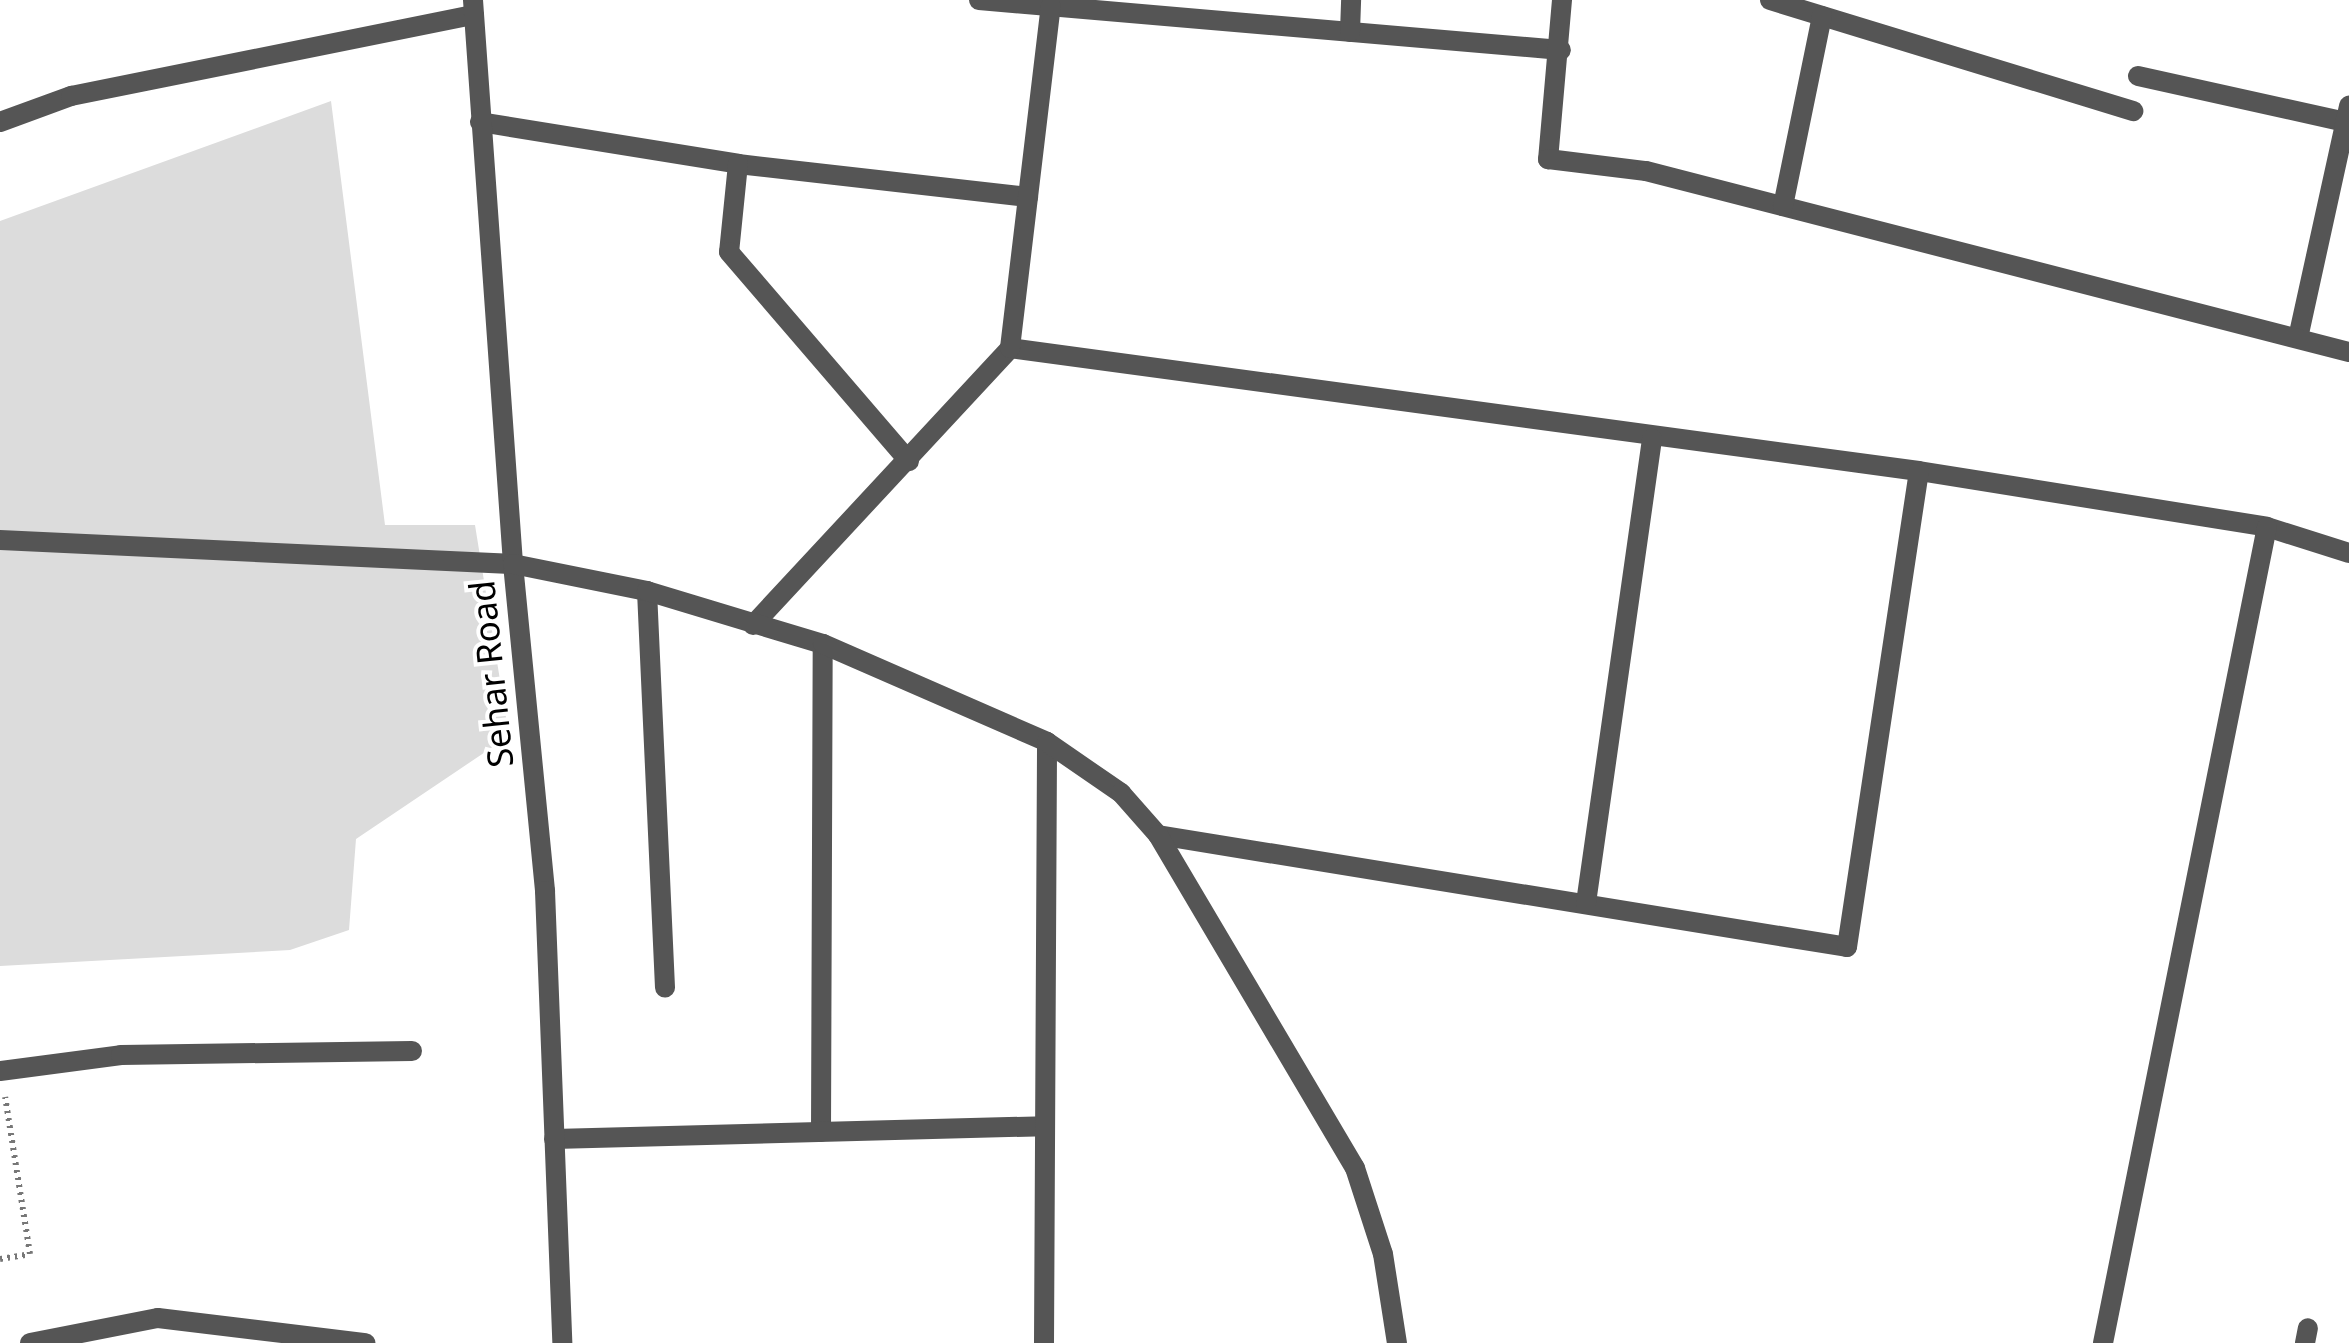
<!DOCTYPE html>
<html>
<head>
<meta charset="utf-8">
<style>
  body { margin:0 }
  #map { position:relative; width:2349px; height:1343px; overflow:hidden; background:#fff; font-family:"Noto Sans",sans-serif }
  div>[style] { position:absolute }
  [style*='--x'] { left:calc(var(--x)*1px); top:calc(var(--y)*1px); width:calc(var(--w)*1px); rotate:calc(var(--a)*1deg) }
  .green>* { inset:0; background:#dcdcdc }
  .path>* { height:6px; margin-top:-3px; transform-origin:0; background:repeating-linear-gradient(90deg,#777 0 2.5px,transparent 0 7.5px) }
  .service>* { height:20px; margin:-10px; padding:0 10px; transform-origin:10px; border-radius:10px; background:#555 }
  .minor>* { height:20px; margin:-10px; padding:0 10px; transform-origin:10px; border-radius:10px; background:#555 }
  .tertiary>* { height:20px; margin:-10px; padding:0 10px; transform-origin:10px; border-radius:10px; background:#555 }
  span { translate:-50% -50%; white-space:nowrap; text-align:center; line-height:1.15; -webkit-text-stroke:8px #fff; paint-order:stroke }
  .street-label { font-size:35px; color:#000 }
</style>
</head>
<body>
<div id="map">
  <div class="green">
    <div style="clip-path:polygon(331px 101px,385px 525px,475px 525px,509px 736px,356px 839px,349px 930px,290px 950px,0 966px,0 221px)"></div>
  </div>
  <div class="path">
    <div style="--x:0;--y:1259;--w:30;--a:-9"></div>
    <div style="--x:30;--y:1254;--w:159;--a:-99"></div>
  </div>
  <div class="service">
    <div style="--x:2138;--y:76;--w:212;--a:12.5"></div>
    <div style="--x:0;--y:122;--w:76;--a:-20.1"></div>
    <div style="--x:71;--y:96;--w:411;--a:-11.4"></div>
    <div style="--x:2298;--y:338;--w:238;--a:-77.6"></div>
  </div>
  <div class="minor">
    <div style="--x:979;--y:0;--w:584;--a:4.91"></div>
    <div style="--x:1562;--y:0;--w:160;--a:95"></div>
    <div style="--x:1548;--y:159;--w:99;--a:7"></div>
    <div style="--x:1646;--y:171;--w:726;--a:14.44"></div>
    <div style="--x:1770;--y:0;--w:380;--a:17"></div>
    <div style="--x:1350;--y:32;--w:32;--a:-88"></div>
    <div style="--x:480;--y:122;--w:261;--a:9.2"></div>
    <div style="--x:738;--y:164;--w:292;--a:6.5"></div>
    <div style="--x:738;--y:164;--w:88;--a:95.8"></div>
    <div style="--x:729;--y:252;--w:276;--a:49.3"></div>
    <div style="--x:1783;--y:206;--w:194;--a:-78.4"></div>
    <div style="--x:1010;--y:348;--w:917;--a:7.71"></div>
    <div style="--x:1919;--y:471;--w:352;--a:9.1"></div>
    <div style="--x:2267;--y:527;--w:86;--a:17.6"></div>
    <div style="--x:0;--y:540;--w:514;--a:2.68"></div>
    <div style="--x:647;--y:591;--w:397;--a:87.4"></div>
    <div style="--x:753;--y:625;--w:378;--a:-47.1"></div>
    <div style="--x:1010;--y:348;--w:344;--a:-83.2"></div>
    <div style="--x:1158;--y:835;--w:698;--a:9.23"></div>
    <div style="--x:1847;--y:947;--w:481;--a:-81.4"></div>
    <div style="--x:1586;--y:903;--w:469;--a:-81.9"></div>
    <div style="--x:0;--y:1071;--w:122;--a:-7.5"></div>
    <div style="--x:121;--y:1055;--w:291;--a:-0.8"></div>
    <div style="--x:821;--y:1132;--w:488;--a:-89.8"></div>
    <div style="--x:554;--y:1139;--w:491;--a:-1.5"></div>
    <div style="--x:30;--y:1343;--w:130;--a:-11.1"></div>
    <div style="--x:158;--y:1318;--w:209;--a:6.9"></div>
    <div style="--x:1044;--y:1343;--w:601;--a:-89.71"></div>
    <div style="--x:2103;--y:1343;--w:832;--a:-78.64"></div>
    <div style="--x:2305;--y:1343;--w:15;--a:-79"></div>
  </div>
  <div class="tertiary">
    <div style="--x:473;--y:0;--w:565;--a:85.94"></div>
    <div style="--x:513;--y:564;--w:329;--a:84.4"></div>
    <div style="--x:545;--y:891;--w:452;--a:87.8"></div>
    <div style="--x:513;--y:564;--w:137;--a:11.4"></div>
    <div style="--x:647;--y:591;--w:184;--a:16.8"></div>
    <div style="--x:823;--y:644;--w:244;--a:23.6"></div>
    <div style="--x:1047;--y:742;--w:90;--a:34.6"></div>
    <div style="--x:1121;--y:793;--w:56;--a:48.6"></div>
    <div style="--x:1158;--y:835;--w:387;--a:59.4"></div>
    <div style="--x:1355;--y:1168;--w:90;--a:72"></div>
    <div style="--x:1383;--y:1254;--w:90;--a:81.1"></div>
  </div>
  <div class="street-label">
    <span style="left:491px;top:674px;rotate:-96deg">Sehar Road</span>
  </div>
</div>
</body>
</html>
